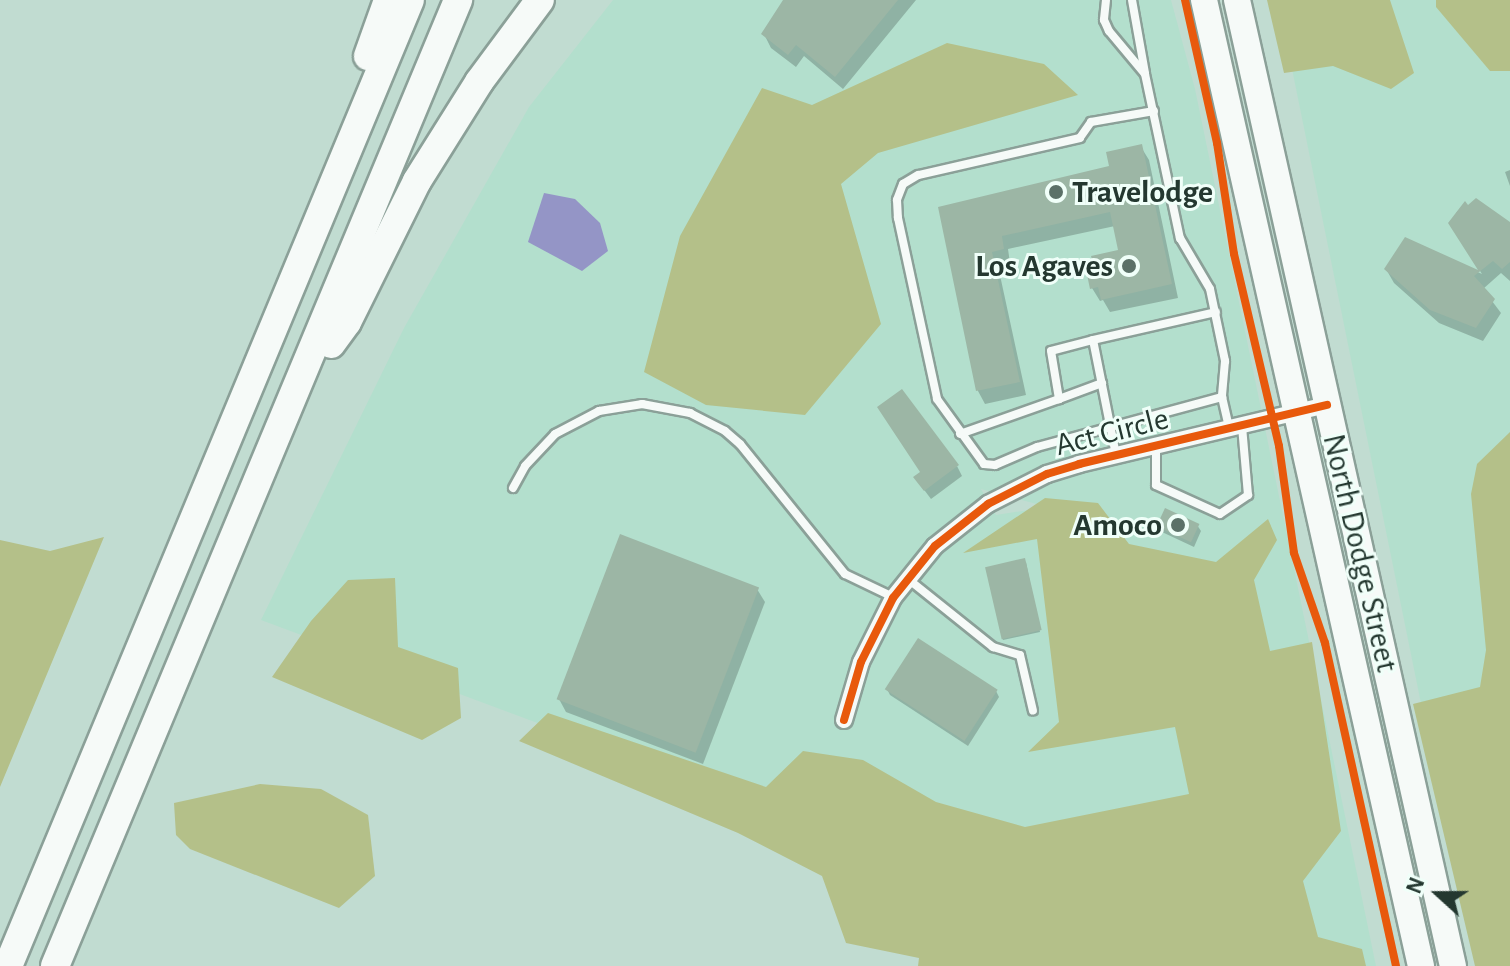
<!DOCTYPE html>
<html>
<head>
<meta charset="utf-8">
<style>
  body { margin:0 }
  #map { position:relative; width:1510px; height:966px; overflow:hidden; background:#c1dcd1; font-family:"Alegreya Sans",sans-serif }
  div>[style] { position:absolute }
  [style*='--x'] { left:calc(var(--x)*1px); top:calc(var(--y)*1px); width:calc(var(--w)*1px); rotate:calc(var(--a)*1deg) }
  .built>* { inset:0; background:#b3dfcd }
  .forest>* { inset:0; background:#b4c089 }
  .water>* { inset:0; background:#9495c6 }
  .shadow>* { inset:0; background:#0003 }
  .building>* { inset:0; background:#9cb6a5; transform-origin:0 0 }
  .roads { filter:drop-shadow(2px 0 #8ba098) drop-shadow(-2px 0 #8ba098) drop-shadow(0 2px #8ba098) drop-shadow(0 -2px #8ba098) }
  .service>* { height:8px; margin:-4px; padding:0 4px; transform-origin:4px; border-radius:4px; background:#f6faf8 }
  .minor>* { height:16px; margin:-8px; padding:0 8px; transform-origin:8px; border-radius:8px; background:#f6faf8 }
  .primary>* { height:26px; margin:-13px; padding:0 13px; transform-origin:13px; border-radius:13px; background:#f6faf8 }
  .motorway>* { height:28px; margin:-14px; padding:0 14px; transform-origin:14px; border-radius:14px; background:#f6faf8 }
  .cycleway>* { height:8px; margin:-4px; padding:0 4px; transform-origin:4px; border-radius:4px; background:#e8590c }
  .dots>* { width:22px; height:22px; translate:-50% -50%; box-sizing:border-box; border:4px solid #f0fff9; border-radius:50% }
  span { translate:-50% -50%; white-space:nowrap; text-align:center; line-height:1.15; -webkit-text-stroke:6px #f0fff9; paint-order:stroke }
  .poi-label { font-size:32px; color:#243830; font-weight:700 }
  .left { translate:0 -50%; text-align:left }
  .right { translate:-100% -50%; text-align:right }
  .street-label { font-size:32px; color:#243830 }
  .north { position:absolute; left:1398px; top:854px; width:80px; height:80px; -webkit-text-stroke:6px #f0fff9; paint-order:stroke; rotate:291deg; font-size:22px; font-weight:700; line-height:32px; text-align:center; color:#243830 }
  .north::after { content:''; display:block; margin:auto; width:28px; height:36px; background:#243830; clip-path:polygon(50% 0,100% 100%,50% 72%,0 100%) }
</style>
</head>
<body>
<div id="map">
  <div class="built">
    <div style="clip-path:polygon(evenodd,613px 0,1171px 0,1195px 89px,1376px 966px,1190px 966px,261px 620px,404px 328px,529px 107px,613px 0,981px 489px,1048px 507px,996px 515px,981px 489px)"></div>
    <div style="clip-path:polygon(1278px 0,1510px 0,1510px 719px,1426px 728px)"></div>
  </div>
  <div class="forest">
    <div style="clip-path:polygon(1267px 0,1390px 0,1414px 73px,1391px 89px,1333px 66px,1284px 73px)"></div>
    <div style="clip-path:polygon(1436px 0,1510px 0,1510px 71px,1490px 71px,1436px 7px)"></div>
    <div style="clip-path:polygon(947px 43px,1044px 64px,1078px 95px,878px 153px,841px 184px,881px 324px,805px 415px,706px 405px,644px 372px,680px 236px,762px 88px,812px 105px)"></div>
    <div style="clip-path:polygon(1510px 432px,1510px 966px,1475px 966px,1413px 704px,1480px 687px,1486px 650px,1471px 494px,1477px 464px)"></div>
    <div style="clip-path:polygon(1045px 498px,1098px 503px,1129px 544px,1216px 562px,1268px 519px,1277px 540px,1254px 580px,1270px 651px,1312px 642px,1341px 831px,1303px 881px,1318px 937px,1362px 949px,1366px 966px,918px 966px,919px 958px,846px 943px,822px 876px,738px 833px,519px 741px,548px 713px,766px 787px,803px 751px,863px 760px,936px 802px,1025px 827px,1189px 794px,1175px 727px,1028px 752px,1059px 722px,1037px 539px,963px 553px)"></div>
    <div style="clip-path:polygon(104px 537px,0 787px,0 540px,50px 551px)"></div>
    <div style="clip-path:polygon(395px 578px,398px 647px,458px 668px,461px 718px,422px 740px,272px 677px,311px 621px,348px 580px)"></div>
    <div style="clip-path:polygon(260px 784px,321px 789px,368px 815px,375px 876px,339px 908px,190px 849px,176px 835px,174px 803px)"></div>
  </div>
  <div class="water">
    <div style="clip-path:polygon(544px 193px,575px 199px,600px 223px,608px 251px,582px 271px,528px 242px)"></div>
  </div>
  <div class="shadow">
    <div style="clip-path:polygon(785px 0,916px 0,843px 89px,804px 56px,796px 67px,771px 48px,764px 34px)"></div>
    <div style="clip-path:polygon(1141px 147px,1149px 160px,1178px 298px,1110px 312px,1103px 300px,1100px 301px,1092px 288px,1120px 252px,1115px 226px,1008px 249px,1010px 263px,998px 266px,1026px 395px,985px 404px,978px 391px,940px 208px,1111px 167px)"></div>
    <div style="clip-path:polygon(1510px 170px,1510px 186px,1505px 172px)"></div>
    <div style="clip-path:polygon(1465px 204px,1510px 225px,1510px 281px,1501px 273px,1483px 289px,1501px 313px,1483px 341px,1439px 323px,1394px 283px,1386px 269px,1406px 240px,1482px 274px,1458px 237px,1456px 213px)"></div>
    <div style="clip-path:polygon(957px 466px,962px 476px,931px 499px,922px 487px)"></div>
    <div style="clip-path:polygon(1197px 525px,1201px 531px,1194px 547px,1162px 532px,1159px 526px)"></div>
    <div style="clip-path:polygon(1026px 562px,1040px 632px,1003px 640px,1002px 638px)"></div>
    <div style="clip-path:polygon(757px 589px,765px 602px,703px 764px,566px 712px,559px 699px)"></div>
    <div style="clip-path:polygon(887px 689px,996px 691px,999px 697px,968px 746px,890px 695px)"></div>
  </div>
  <div class="building">
    <div style="clip-path:polygon(783px 0,898px 0,835px 77px,796px 45px,788px 55px,761px 34px)"></div>
    <div style="clip-path:polygon(1142px 144px,1172px 284px,1101px 300px,1098px 287px,1090px 289px,1085px 265px,1093px 263px,1091px 256px,1118px 250px,1110px 212px,1002px 236px,1004px 249px,992px 252px,1020px 382px,976px 391px,938px 207px,1109px 166px,1106px 152px)"></div>
    <div style="clip-path:polygon(1476px 198px,1510px 222px,1510px 262px,1502px 269px,1493px 261px,1474px 276px,1495px 299px,1476px 328px,1430px 310px,1384px 269px,1405px 237px,1478px 270px,1448px 223px,1465px 201px,1468px 205px)"></div>
    <div style="clip-path:polygon(902px 389px,959px 465px,924px 491px,913px 477px,920px 472px,877px 407px)"></div>
    <div style="left:1165px;top:508px;width:38px;height:20px;rotate:25deg"></div>
    <div style="left:620px;top:534px;width:149px;height:177px;rotate:21deg"></div>
    <div style="left:1025px;top:558px;width:74px;height:41px;rotate:77deg"></div>
    <div style="left:918px;top:638px;width:95px;height:61px;rotate:33deg"></div>
  </div>
  <div class="roads">
    <div class="service">
      <div style="--x:1106;--y:0;--w:20;--a:96"></div>
      <div style="--x:1104;--y:20;--w:12;--a:66"></div>
      <div style="--x:1109;--y:31;--w:56;--a:50.1"></div>
      <div style="--x:1145;--y:74;--w:168;--a:78"></div>
      <div style="--x:1180;--y:238;--w:59;--a:59.5"></div>
      <div style="--x:1210;--y:289;--w:74;--a:78.2"></div>
      <div style="--x:1225;--y:361;--w:36;--a:95"></div>
      <div style="--x:1222;--y:397;--w:32;--a:77"></div>
      <div style="--x:1132;--y:0;--w:74;--a:79.9"></div>
      <div style="--x:1154;--y:111;--w:64;--a:170.1"></div>
      <div style="--x:1091;--y:122;--w:19;--a:125"></div>
      <div style="--x:1080;--y:138;--w:166;--a:167.1"></div>
      <div style="--x:918;--y:175;--w:17;--a:149"></div>
      <div style="--x:903;--y:184;--w:17;--a:111"></div>
      <div style="--x:897;--y:200;--w:18;--a:87"></div>
      <div style="--x:898;--y:218;--w:185;--a:77.8"></div>
      <div style="--x:937;--y:399;--w:80;--a:54.1"></div>
      <div style="--x:984;--y:464;--w:11;--a:5"></div>
      <div style="--x:995;--y:465;--w:46;--a:-23.2"></div>
      <div style="--x:1037;--y:447;--w:192;--a:-15.1"></div>
      <div style="--x:1093;--y:340;--w:43;--a:165.3"></div>
      <div style="--x:1051;--y:351;--w:49;--a:80.5"></div>
      <div style="--x:1059;--y:399;--w:46;--a:-20.4"></div>
      <div style="--x:960;--y:434;--w:105;--a:-19.5"></div>
      <div style="--x:1156;--y:445;--w:40;--a:90"></div>
      <div style="--x:1156;--y:485;--w:70;--a:24.4"></div>
      <div style="--x:1220;--y:514;--w:34;--a:-34"></div>
      <div style="--x:1248;--y:495;--w:69;--a:-95"></div>
      <div style="--x:1116;--y:455;--w:117;--a:-101.3"></div>
      <div style="--x:1093;--y:340;--w:126;--a:-12.8"></div>
      <div style="--x:513;--y:488;--w:25;--a:-61"></div>
      <div style="--x:525;--y:466;--w:44;--a:-46.8"></div>
      <div style="--x:555;--y:434;--w:50;--a:-27.6"></div>
      <div style="--x:599;--y:411;--w:44;--a:-9.2"></div>
      <div style="--x:642;--y:404;--w:49;--a:10.6"></div>
      <div style="--x:690;--y:413;--w:39;--a:27"></div>
      <div style="--x:725;--y:431;--w:20;--a:41"></div>
      <div style="--x:740;--y:444;--w:167;--a:51.1"></div>
      <div style="--x:845;--y:574;--w:53;--a:25.6"></div>
      <div style="--x:908;--y:579;--w:109;--a:38.7"></div>
      <div style="--x:993;--y:647;--w:28;--a:17"></div>
      <div style="--x:1020;--y:655;--w:57;--a:76.9"></div>
    </div>
    <div class="minor">
      <div style="--x:844;--y:720;--w:60;--a:-73.7"></div>
      <div style="--x:861;--y:662;--w:72;--a:-63.4"></div>
      <div style="--x:893;--y:598;--w:67;--a:-51.1"></div>
      <div style="--x:935;--y:546;--w:68;--a:-38.4"></div>
      <div style="--x:988;--y:504;--w:66;--a:-27"></div>
      <div style="--x:1047;--y:474;--w:34;--a:-17"></div>
      <div style="--x:1079;--y:464;--w:255;--a:-13.4"></div>
    </div>
    <div class="primary">
      <div style="--x:1204;--y:0;--w:990;--a:77.34"></div>
      <div style="--x:1237;--y:0;--w:990;--a:77.4"></div>
    </div>
    <div class="motorway">
      <div style="--x:368;--y:56;--w:59;--a:-70.3"></div>
      <div style="--x:331;--y:344;--w:27;--a:-54"></div>
      <div style="--x:347;--y:322;--w:157;--a:-63.6"></div>
      <div style="--x:417;--y:181;--w:117;--a:-57.9"></div>
      <div style="--x:479;--y:82;--w:102;--a:-53.4"></div>
      <div style="--x:8;--y:966;--w:1046;--a:-67.41"></div>
      <div style="--x:55;--y:966;--w:1047;--a:-67.35"></div>
    </div>
  </div>
  <div class="cycleway">
    <div style="--x:1185;--y:0;--w:147;--a:77.4"></div>
    <div style="--x:1217;--y:143;--w:112;--a:81.3"></div>
    <div style="--x:1234;--y:254;--w:197;--a:76.8"></div>
    <div style="--x:1279;--y:446;--w:108;--a:82"></div>
    <div style="--x:1294;--y:553;--w:95;--a:71"></div>
    <div style="--x:1325;--y:643;--w:331;--a:77.6"></div>
    <div style="--x:844;--y:720;--w:60;--a:-73.7"></div>
    <div style="--x:861;--y:662;--w:72;--a:-63.4"></div>
    <div style="--x:893;--y:598;--w:67;--a:-51.1"></div>
    <div style="--x:935;--y:546;--w:68;--a:-38.4"></div>
    <div style="--x:988;--y:504;--w:66;--a:-27"></div>
    <div style="--x:1047;--y:474;--w:34;--a:-17"></div>
    <div style="--x:1079;--y:464;--w:255;--a:-13.4"></div>
  </div>
  <div class="dots">
    <div style="left:1056px;top:192px;background:#5b7168"></div>
    <div style="left:1129px;top:266px;background:#5b7168"></div>
    <div style="left:1178px;top:525px;background:#5b7168"></div>
  </div>
  <div class="poi-label">
    <span class="left" style="left:1072px;top:192px">Travelodge</span>
    <span class="right" style="left:1113px;top:266px">Los Agaves</span>
    <span class="right" style="left:1162px;top:525px">Amoco</span>
  </div>
  <div class="street-label">
    <span style="left:1112px;top:432px;rotate:-14deg">Act Circle</span>
    <span style="left:1360px;top:553px;rotate:77deg">North Dodge Street</span>
  </div>
  <div class="north">N</div>
</div>
</body>
</html>
